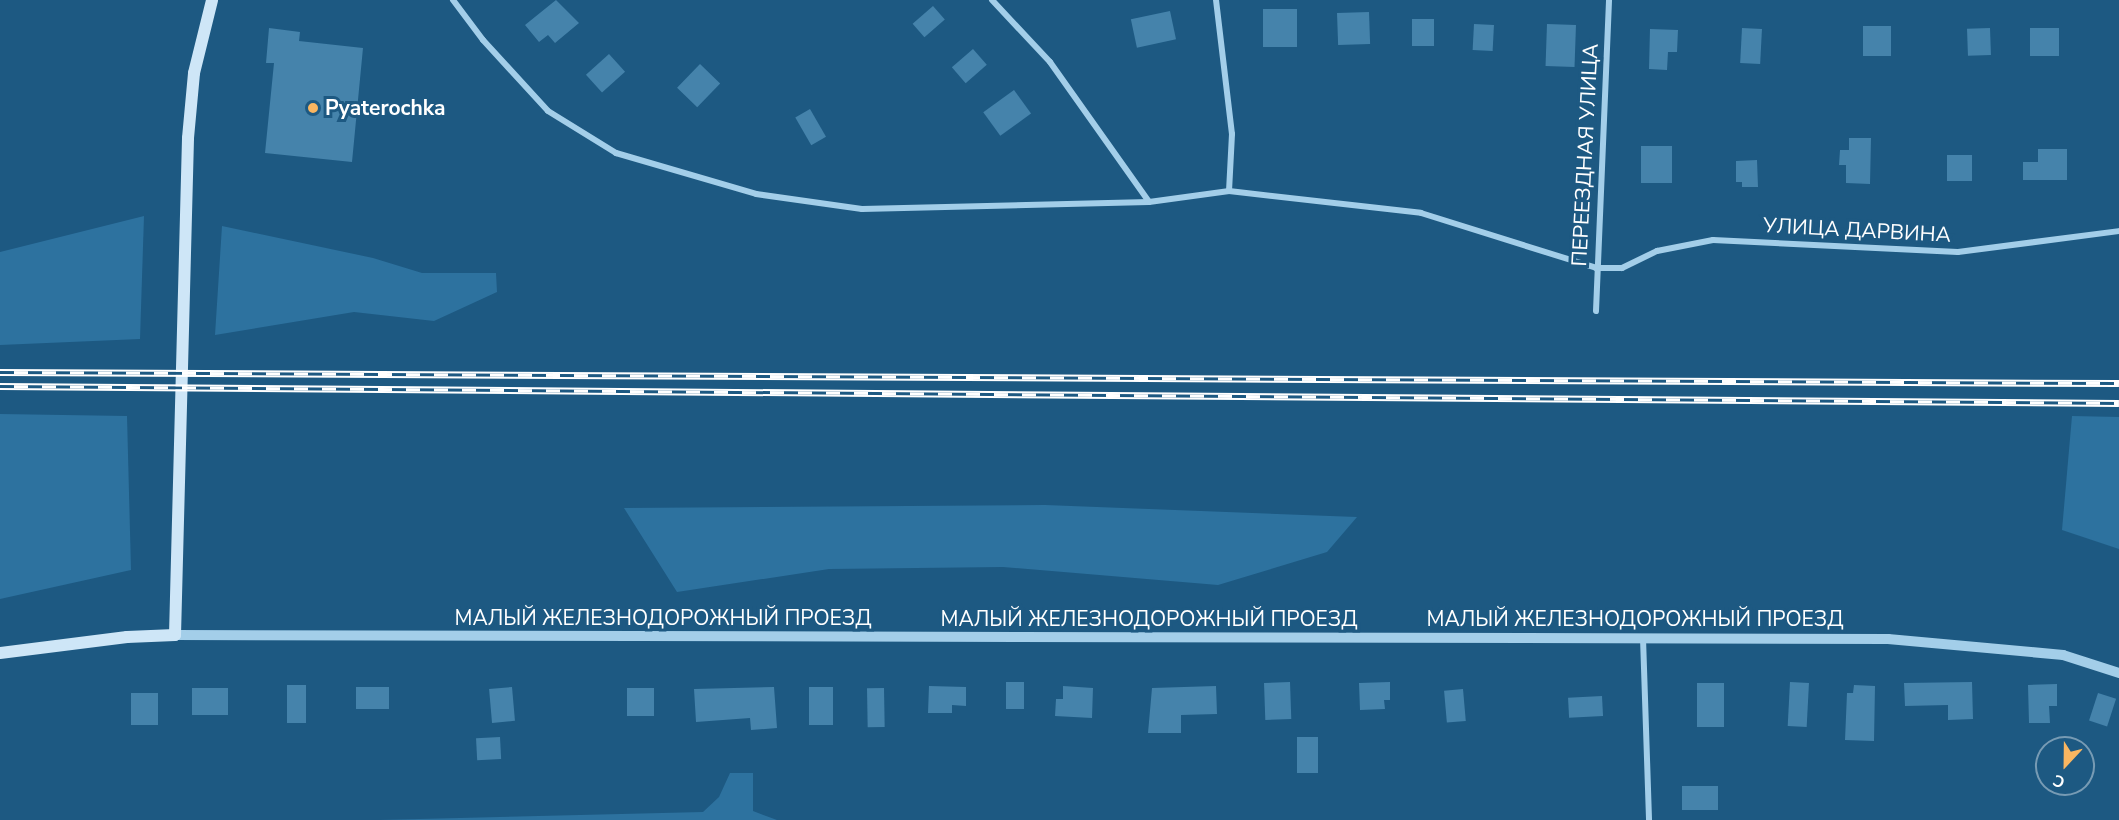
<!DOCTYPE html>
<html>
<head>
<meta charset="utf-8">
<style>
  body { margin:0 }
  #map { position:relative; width:2119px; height:820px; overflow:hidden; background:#1d5982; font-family:"Nunito Sans",sans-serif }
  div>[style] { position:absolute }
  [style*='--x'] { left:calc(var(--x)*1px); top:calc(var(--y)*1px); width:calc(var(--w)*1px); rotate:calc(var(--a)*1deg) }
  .green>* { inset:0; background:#2d729f }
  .building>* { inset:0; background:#4583ab; transform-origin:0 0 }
  .minor>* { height:6px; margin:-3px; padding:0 3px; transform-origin:3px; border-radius:3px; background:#a3cee9 }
  .tertiary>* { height:10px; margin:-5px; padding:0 5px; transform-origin:5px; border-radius:5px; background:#a3cee9 }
  .secondary>* { height:12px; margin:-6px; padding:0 6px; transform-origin:6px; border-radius:6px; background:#cee6f7 }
  .rail>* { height:7px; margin-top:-3.5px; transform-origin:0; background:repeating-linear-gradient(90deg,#1d5982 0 14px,#fff 0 28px); box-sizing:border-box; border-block:2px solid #fff }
  .dots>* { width:16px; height:16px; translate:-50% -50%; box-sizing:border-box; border:3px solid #1d5982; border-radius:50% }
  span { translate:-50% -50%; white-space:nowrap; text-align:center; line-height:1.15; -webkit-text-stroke:6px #1d5982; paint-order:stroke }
  .poi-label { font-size:21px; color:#fff; font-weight:700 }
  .left { translate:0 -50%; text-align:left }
  .street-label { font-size:21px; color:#fff }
  .north { position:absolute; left:2035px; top:736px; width:60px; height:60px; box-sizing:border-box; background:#1d5982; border:2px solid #779bb4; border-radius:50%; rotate:202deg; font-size:16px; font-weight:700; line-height:24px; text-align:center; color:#fff }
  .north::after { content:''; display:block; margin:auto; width:21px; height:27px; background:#f9b661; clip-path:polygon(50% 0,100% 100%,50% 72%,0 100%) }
</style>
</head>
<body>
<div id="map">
  <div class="green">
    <div style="clip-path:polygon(144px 216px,140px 339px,0 345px,0 252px)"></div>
    <div style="clip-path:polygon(222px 226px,373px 258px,422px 273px,496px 273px,497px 292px,434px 321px,354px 312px,215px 335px)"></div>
    <div style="clip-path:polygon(0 414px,127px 416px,131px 570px,0 599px)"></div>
    <div style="clip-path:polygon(2072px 416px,2119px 417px,2119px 549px,2062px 530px)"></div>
    <div style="clip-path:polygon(1045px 505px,1357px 517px,1327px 552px,1218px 585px,1003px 567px,829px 569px,677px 592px,624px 508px)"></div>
    <div style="clip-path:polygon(730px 773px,753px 773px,753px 811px,777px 820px,379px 820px,703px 812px,719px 797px)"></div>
  </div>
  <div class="building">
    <div style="clip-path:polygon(556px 0,579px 23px,555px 43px,548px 35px,539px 42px,525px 25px)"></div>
    <div style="left:933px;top:6px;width:18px;height:27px;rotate:49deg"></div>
    <div style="left:1263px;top:9px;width:34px;height:38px"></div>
    <div style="left:1170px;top:11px;width:29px;height:40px;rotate:78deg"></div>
    <div style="left:1369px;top:12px;width:32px;height:32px;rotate:88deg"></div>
    <div style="left:1412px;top:19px;width:22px;height:27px"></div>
    <div style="left:1474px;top:24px;width:20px;height:26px;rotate:3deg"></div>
    <div style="left:1547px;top:24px;width:29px;height:42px;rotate:2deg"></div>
    <div style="left:1863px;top:26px;width:28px;height:30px"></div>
    <div style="clip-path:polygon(269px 28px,300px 32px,299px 41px,363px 48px,352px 162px,265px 153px,274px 63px,266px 63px)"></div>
    <div style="left:1742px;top:28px;width:20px;height:35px;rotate:3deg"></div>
    <div style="left:1990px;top:28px;width:27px;height:23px;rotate:88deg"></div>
    <div style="left:2030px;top:28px;width:29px;height:28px"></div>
    <div style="clip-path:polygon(1650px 29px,1678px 30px,1677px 52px,1668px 52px,1667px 70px,1649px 69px)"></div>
    <div style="left:973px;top:49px;width:21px;height:28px;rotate:49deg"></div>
    <div style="left:609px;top:54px;width:24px;height:31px;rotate:48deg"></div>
    <div style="left:700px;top:64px;width:28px;height:33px;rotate:44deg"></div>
    <div style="left:1014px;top:90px;width:29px;height:38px;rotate:54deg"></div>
    <div style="left:810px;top:109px;width:32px;height:17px;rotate:60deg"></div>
    <div style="clip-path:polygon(1849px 138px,1871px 138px,1870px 184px,1846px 183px,1846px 165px,1839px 165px,1840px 150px,1849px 150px)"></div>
    <div style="left:1641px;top:146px;width:31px;height:37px"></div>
    <div style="clip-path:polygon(2038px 149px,2067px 149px,2067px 180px,2023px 180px,2023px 162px,2038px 162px)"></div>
    <div style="left:1947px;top:155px;width:25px;height:26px"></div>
    <div style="clip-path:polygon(1757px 160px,1758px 187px,1742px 187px,1742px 182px,1736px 182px,1736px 161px)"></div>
    <div style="left:1006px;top:682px;width:18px;height:27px"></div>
    <div style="left:1290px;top:682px;width:37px;height:26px;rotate:88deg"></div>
    <div style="clip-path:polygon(1390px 682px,1390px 700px,1384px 700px,1385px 709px,1360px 710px,1359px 683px)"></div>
    <div style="left:1790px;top:682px;width:19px;height:44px;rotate:3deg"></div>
    <div style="clip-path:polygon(1972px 682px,1973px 719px,1948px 720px,1948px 705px,1905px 706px,1904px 683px)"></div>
    <div style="left:1697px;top:683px;width:27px;height:44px"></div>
    <div style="clip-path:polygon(2057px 684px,2057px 706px,2049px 706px,2050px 723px,2029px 723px,2028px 685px)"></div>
    <div style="left:287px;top:685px;width:19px;height:38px"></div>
    <div style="clip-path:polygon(1854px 685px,1875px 686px,1874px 741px,1845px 740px,1847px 693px,1853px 693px)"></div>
    <div style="clip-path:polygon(929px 686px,966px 687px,966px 706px,952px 705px,952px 713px,928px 713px)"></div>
    <div style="clip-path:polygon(1063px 686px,1093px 688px,1092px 718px,1055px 716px,1056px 699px,1063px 699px)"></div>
    <div style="clip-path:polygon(1216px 686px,1217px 714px,1181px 715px,1181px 733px,1148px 733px,1152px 688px)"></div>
    <div style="left:389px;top:687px;width:22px;height:33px;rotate:90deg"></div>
    <div style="left:512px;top:687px;width:34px;height:23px;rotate:85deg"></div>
    <div style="clip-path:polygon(774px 687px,777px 728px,751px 730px,750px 718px,696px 722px,694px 689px)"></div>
    <div style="left:809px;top:687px;width:24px;height:38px"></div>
    <div style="left:192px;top:688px;width:36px;height:27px"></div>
    <div style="left:627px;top:688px;width:27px;height:28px"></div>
    <div style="left:884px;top:688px;width:39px;height:17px;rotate:89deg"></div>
    <div style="left:1463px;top:689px;width:32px;height:19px;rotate:85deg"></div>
    <div style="left:131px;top:693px;width:27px;height:32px"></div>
    <div style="left:2098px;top:693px;width:19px;height:29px;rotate:18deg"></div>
    <div style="left:1602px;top:696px;width:20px;height:34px;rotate:87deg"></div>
    <div style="left:500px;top:737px;width:22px;height:24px;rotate:87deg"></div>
    <div style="left:1297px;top:737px;width:21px;height:36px"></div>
    <div style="left:1718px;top:786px;width:24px;height:36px;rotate:90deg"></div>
  </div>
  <div class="minor">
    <div style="--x:453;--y:0;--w:50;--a:53.1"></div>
    <div style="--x:483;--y:40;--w:96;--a:47.5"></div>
    <div style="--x:548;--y:111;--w:80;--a:31.7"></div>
    <div style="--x:616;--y:153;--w:146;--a:16.3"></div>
    <div style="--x:756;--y:194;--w:107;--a:8.1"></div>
    <div style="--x:862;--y:209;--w:287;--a:-1.4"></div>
    <div style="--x:1149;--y:202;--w:81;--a:-7.8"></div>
    <div style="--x:1229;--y:191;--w:193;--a:6.5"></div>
    <div style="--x:1421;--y:213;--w:183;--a:17.4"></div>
    <div style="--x:1596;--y:268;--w:26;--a:0"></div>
    <div style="--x:1622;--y:268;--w:39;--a:-26"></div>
    <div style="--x:1657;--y:251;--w:57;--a:-11.1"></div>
    <div style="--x:1713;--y:240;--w:245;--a:2.8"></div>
    <div style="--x:1958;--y:252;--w:162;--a:-7.4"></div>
    <div style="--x:992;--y:0;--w:85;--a:46.9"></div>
    <div style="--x:1050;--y:62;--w:171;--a:54.7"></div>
    <div style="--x:1216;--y:0;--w:135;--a:83.2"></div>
    <div style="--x:1232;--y:134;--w:57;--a:93"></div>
    <div style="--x:1596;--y:311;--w:311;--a:-87.6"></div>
    <div style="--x:1643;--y:638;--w:182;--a:88.1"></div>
  </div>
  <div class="tertiary">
    <div style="--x:175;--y:635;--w:1713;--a:0.13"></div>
    <div style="--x:1888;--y:639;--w:176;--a:5.2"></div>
    <div style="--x:2063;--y:655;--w:59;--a:17.8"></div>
  </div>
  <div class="secondary">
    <div style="--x:0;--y:653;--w:128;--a:-7.2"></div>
    <div style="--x:127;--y:637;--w:48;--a:-2.4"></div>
    <div style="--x:175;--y:635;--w:497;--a:-88.5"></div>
    <div style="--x:188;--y:138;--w:65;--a:-84.7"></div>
    <div style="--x:194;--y:73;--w:75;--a:-76.1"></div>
  </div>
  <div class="rail">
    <div style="--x:0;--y:372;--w:2119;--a:0.3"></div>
    <div style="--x:0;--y:386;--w:2119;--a:0.46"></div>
  </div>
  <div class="dots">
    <div style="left:313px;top:108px;background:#f9b661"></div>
  </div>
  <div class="poi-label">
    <span class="left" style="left:325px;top:108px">Pyaterochka</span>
  </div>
  <div class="street-label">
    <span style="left:1585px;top:155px;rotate:-87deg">ПЕРЕЕЗДНАЯ УЛИЦА</span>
    <span style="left:1857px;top:230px;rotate:3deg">УЛИЦА ДАРВИНА</span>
    <span style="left:663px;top:618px">МАЛЫЙ ЖЕЛЕЗНОДОРОЖНЫЙ ПРОЕЗД</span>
    <span style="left:1149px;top:619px">МАЛЫЙ ЖЕЛЕЗНОДОРОЖНЫЙ ПРОЕЗД</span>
    <span style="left:1635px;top:619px">МАЛЫЙ ЖЕЛЕЗНОДОРОЖНЫЙ ПРОЕЗД</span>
  </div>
  <div class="north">С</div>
</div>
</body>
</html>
